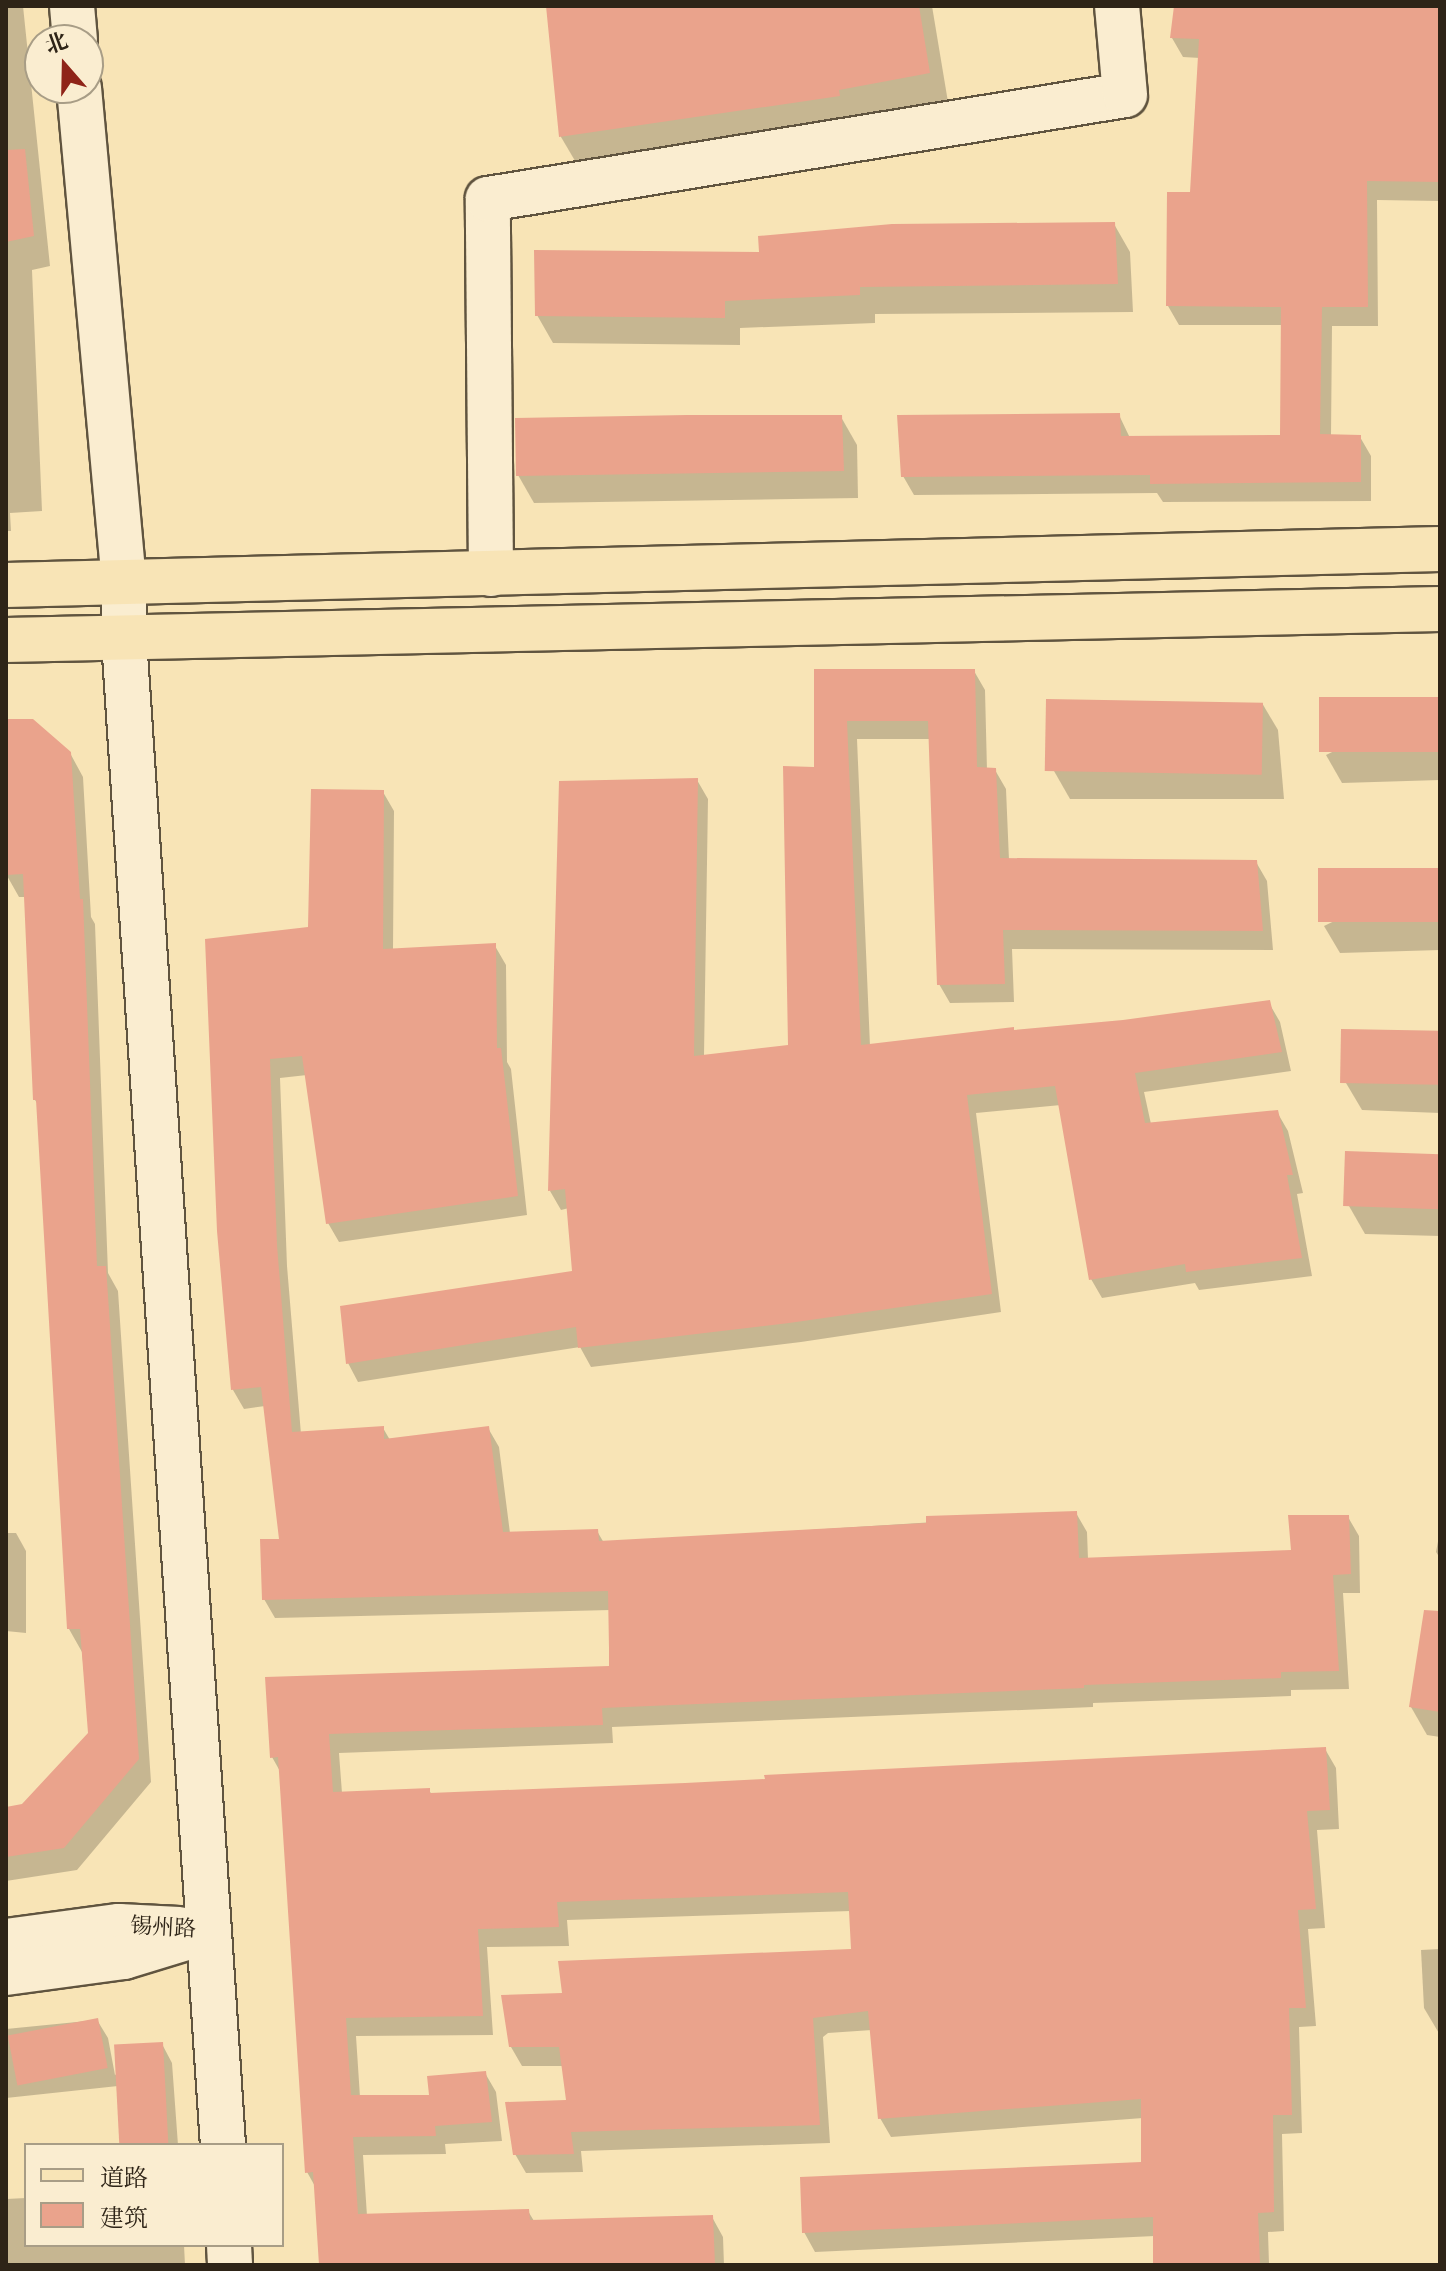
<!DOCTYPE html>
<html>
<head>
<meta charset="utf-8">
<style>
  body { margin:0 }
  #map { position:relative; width:1446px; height:2271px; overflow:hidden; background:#f8e4b6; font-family:"IM FELL French Canon","Noto Serif SC",serif }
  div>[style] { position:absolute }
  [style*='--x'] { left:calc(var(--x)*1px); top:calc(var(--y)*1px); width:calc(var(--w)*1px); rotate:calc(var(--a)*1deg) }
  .shadow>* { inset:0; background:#0003; transform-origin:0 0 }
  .building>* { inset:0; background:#eaa38c; transform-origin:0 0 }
  .roads { filter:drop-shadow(2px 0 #60543f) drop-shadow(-2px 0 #60543f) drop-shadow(0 2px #60543f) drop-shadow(0 -2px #60543f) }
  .minor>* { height:44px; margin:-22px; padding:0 22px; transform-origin:22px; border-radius:22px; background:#faedd0 }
  .major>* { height:44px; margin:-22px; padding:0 22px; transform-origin:22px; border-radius:22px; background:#f8e4b6 }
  span { translate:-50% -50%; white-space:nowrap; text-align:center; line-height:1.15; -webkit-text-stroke:6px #faedd0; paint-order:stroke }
  .street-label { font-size:22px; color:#2e2417 }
  .frame { position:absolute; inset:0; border:8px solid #2e2417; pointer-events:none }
  .legend { position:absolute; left:24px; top:2143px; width:260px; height:104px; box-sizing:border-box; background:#faedd0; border:2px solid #a89d86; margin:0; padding:10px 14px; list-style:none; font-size:24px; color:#2e2417 }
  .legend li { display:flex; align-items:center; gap:16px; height:40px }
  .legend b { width:40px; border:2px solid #a89d86 }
  .north { position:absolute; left:24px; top:24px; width:80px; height:80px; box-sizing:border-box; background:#faedd0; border:2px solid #a89d86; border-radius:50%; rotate:340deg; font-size:22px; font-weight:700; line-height:32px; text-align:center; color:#2e2417 }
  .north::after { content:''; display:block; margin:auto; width:28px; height:36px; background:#8f2418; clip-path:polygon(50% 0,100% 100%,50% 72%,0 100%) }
</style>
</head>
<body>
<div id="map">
  <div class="shadow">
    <div style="clip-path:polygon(6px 6px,23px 6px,50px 266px,32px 270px,42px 511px,10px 513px,11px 531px,6px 531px)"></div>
    <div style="clip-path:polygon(548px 6px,932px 6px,949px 108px,581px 171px,561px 137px)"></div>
    <div style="clip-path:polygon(1176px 6px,1440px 6px,1440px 201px,1377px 200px,1378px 326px,1332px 326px,1331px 437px,1360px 437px,1371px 456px,1371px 501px,1163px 502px,1157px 493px,914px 495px,903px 476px,1119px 415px,1130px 438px,1282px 437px,1282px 325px,1179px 325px,1168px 306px,1192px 194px,1200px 58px,1183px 57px,1172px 38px)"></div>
    <div style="clip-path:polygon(1114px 224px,1130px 252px,1133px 312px,875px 314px,875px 323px,740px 328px,740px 345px,553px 343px,537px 315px,761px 254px)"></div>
    <div style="clip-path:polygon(841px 417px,857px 445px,858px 498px,534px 503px,518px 475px)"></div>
    <div style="clip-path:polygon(816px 671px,974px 671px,985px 690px,987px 770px,995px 770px,1006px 789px,1009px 860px,1256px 862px,1267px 881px,1273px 950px,1012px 949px,1014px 1002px,950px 1003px,939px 984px,931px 739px,857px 739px,870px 1046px,1123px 1022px,1269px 1003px,1280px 1022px,1291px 1071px,1144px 1092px,1151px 1124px,1277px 1112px,1288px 1131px,1303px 1193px,1297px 1194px,1312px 1276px,1199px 1290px,1195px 1283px,1102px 1298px,1091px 1279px,1061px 1105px,976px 1113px,1001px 1312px,801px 1342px,591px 1367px,580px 1347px,358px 1382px,348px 1363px,574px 1273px,569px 1208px,561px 1210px,550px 1191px,697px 780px,708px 799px,704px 1056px,790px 1047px,816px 769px)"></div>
    <div style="clip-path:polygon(1440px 699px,1440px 780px,1342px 783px,1326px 755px)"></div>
    <div style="clip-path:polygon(1262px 703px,1278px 730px,1284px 799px,1070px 799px,1054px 771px)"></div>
    <div style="clip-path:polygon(6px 721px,70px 753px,83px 777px,91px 917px,95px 924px,108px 1273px,118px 1291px,151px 1782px,77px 1870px,6px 1881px,6px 1809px,23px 1806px,90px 1734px,82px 1652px,69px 1629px,39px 1106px,35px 1100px,26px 897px,19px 897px,6px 874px)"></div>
    <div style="clip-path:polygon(383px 792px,394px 811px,393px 951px,495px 946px,506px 965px,507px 1062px,511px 1069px,527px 1215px,339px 1242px,328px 1223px,307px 1075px,280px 1078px,287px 1266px,301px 1434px,383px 1428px,390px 1440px,488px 1428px,499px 1447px,510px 1533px,597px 1531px,604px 1543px,1076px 1513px,1087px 1532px,1088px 1559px,1293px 1552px,1348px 1517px,1359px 1536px,1360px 1593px,1343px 1593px,1349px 1689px,1291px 1690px,1291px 1696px,1093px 1703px,1093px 1707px,612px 1727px,613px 1743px,339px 1753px,342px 1793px,429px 1790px,432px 1795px,685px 1785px,1325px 1749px,1336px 1768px,1339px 1829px,1317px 1830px,1325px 1928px,1308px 1929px,1316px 2026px,1299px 2027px,1302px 2133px,1282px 2134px,1284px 2231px,1268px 2232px,1269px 2264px,1277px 2265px,1155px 2265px,1155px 2236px,815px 2252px,804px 2232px,1143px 2164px,1143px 2118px,891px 2137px,880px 2118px,872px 2030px,828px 2033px,823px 2037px,830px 2143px,581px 2151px,583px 2172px,526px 2173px,515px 2154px,568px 2102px,563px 2066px,522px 2066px,511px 2047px,565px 1995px,853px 1951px,851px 1911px,567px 1920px,569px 1946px,487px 1947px,493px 2035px,356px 2036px,360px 2097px,431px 2097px,485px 2073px,496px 2092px,502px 2141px,445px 2144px,446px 2154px,363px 2155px,367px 2216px,528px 2211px,534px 2221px,712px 2217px,723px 2237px,724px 2265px,321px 2265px,316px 2188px,307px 2172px,281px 1773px,272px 1757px,267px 1679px,611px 1668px,611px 1610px,275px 1618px,264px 1599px,281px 1541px,265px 1406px,244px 1409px,233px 1390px,207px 940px,310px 928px)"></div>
    <div style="clip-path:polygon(1440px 870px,1440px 950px,1340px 953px,1324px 926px)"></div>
    <div style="clip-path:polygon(1440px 1033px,1440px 1113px,1362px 1110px,1346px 1083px)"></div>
    <div style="clip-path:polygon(1440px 1156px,1440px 1236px,1365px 1234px,1349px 1206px)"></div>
    <div style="left:6px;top:1387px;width:4px;height:85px;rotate:63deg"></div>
    <div style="clip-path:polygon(1440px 1531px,1440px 1558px,1436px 1552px)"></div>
    <div style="clip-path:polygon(6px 1533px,16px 1533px,26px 1551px,26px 1633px,6px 1631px)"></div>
    <div style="clip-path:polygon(1440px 1655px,1440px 1737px,1427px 1735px,1411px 1707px)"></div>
    <div style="clip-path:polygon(1440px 1949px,1440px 2035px,1424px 2008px,1421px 1950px)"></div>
    <div style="clip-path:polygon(97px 2020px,108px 2038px,115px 2075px,162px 2044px,172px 2063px,178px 2145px,121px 2145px,118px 2086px,6px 2098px,6px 2029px)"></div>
    <div style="clip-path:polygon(26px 2198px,26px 2245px,184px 2245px,185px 2265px,6px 2265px,6px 2199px)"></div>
  </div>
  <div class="building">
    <div style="clip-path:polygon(546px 6px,919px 6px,930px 73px,839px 90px,840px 96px,559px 137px)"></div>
    <div style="clip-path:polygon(1174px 6px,1440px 6px,1440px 182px,1367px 181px,1368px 307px,1322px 307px,1320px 434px,1361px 435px,1361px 482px,1150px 484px,1150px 475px,901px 477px,897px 415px,1120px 413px,1121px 436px,1280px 435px,1281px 307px,1166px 306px,1167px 192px,1190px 192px,1199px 39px,1170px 38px)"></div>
    <div style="clip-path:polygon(25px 149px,34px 236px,6px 242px,6px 150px)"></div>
    <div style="clip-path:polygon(1115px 222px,1118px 284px,860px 287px,860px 295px,725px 301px,725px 318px,535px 316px,534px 250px,759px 252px,758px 236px,892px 224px)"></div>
    <div style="clip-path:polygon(687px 415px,842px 415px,844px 471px,516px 476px,515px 418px)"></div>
    <div style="clip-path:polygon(814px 669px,975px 669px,977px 767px,996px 768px,1000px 858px,1257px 860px,1263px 931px,1003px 930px,1005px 984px,937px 985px,928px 721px,847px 721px,861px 1045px,1014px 1027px,1014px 1030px,1123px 1020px,1270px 1000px,1282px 1052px,1135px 1073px,1145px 1123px,1278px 1110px,1293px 1175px,1287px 1175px,1302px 1258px,1186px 1272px,1185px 1264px,1089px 1280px,1055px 1086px,967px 1095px,992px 1294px,789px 1323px,578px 1348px,576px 1327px,346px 1364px,340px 1306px,572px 1271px,565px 1189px,548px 1191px,559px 781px,698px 778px,694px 1056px,788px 1045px,783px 766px,814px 767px)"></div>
    <div style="left:1440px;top:697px;width:55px;height:121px;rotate:90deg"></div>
    <div style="left:1046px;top:699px;width:217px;height:72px;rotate:1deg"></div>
    <div style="clip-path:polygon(6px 719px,33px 719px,71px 752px,80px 899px,83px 899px,97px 1266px,106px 1266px,139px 1759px,64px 1848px,6px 1857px,6px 1807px,22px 1804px,88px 1733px,80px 1629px,67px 1629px,36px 1100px,33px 1100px,23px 874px,6px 875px)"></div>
    <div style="clip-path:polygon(311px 789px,384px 790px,383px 949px,496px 943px,497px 1048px,501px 1048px,518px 1196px,326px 1224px,302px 1056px,270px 1059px,277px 1245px,292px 1432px,384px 1426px,384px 1439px,489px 1426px,503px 1532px,598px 1529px,599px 1541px,926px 1523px,926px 1516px,1077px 1511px,1079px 1558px,1291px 1550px,1288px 1515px,1349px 1515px,1351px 1574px,1333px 1575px,1339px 1671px,1281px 1672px,1281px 1678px,1084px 1685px,1084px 1688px,602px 1708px,603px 1725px,329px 1734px,333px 1792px,430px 1788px,430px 1793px,685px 1783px,765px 1779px,764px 1775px,1326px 1747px,1330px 1810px,1307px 1811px,1316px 1909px,1298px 1910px,1306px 2008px,1289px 2008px,1292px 2115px,1273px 2115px,1274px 2212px,1258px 2213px,1260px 2265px,1153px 2265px,1153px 2217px,802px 2233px,800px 2177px,1141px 2162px,1141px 2099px,878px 2119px,868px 2011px,813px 2018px,820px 2125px,571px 2132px,574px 2154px,513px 2155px,505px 2102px,566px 2100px,559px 2047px,509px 2047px,501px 1995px,562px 1993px,558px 1961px,851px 1949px,848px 1892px,557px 1902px,559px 1927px,478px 1929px,483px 2016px,346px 2018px,351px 2095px,429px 2095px,427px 2076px,486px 2071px,492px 2122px,435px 2126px,436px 2136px,353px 2137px,358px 2214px,529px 2209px,530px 2220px,713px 2215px,715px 2265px,319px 2265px,313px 2172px,305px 2173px,278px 1757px,270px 1758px,265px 1677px,609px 1666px,609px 1649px,608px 1591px,262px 1600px,260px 1539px,279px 1539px,261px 1387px,231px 1390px,217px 1231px,205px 939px,308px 927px)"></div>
    <div style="left:1440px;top:868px;width:54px;height:122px;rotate:90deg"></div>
    <div style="left:1341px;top:1029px;width:99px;height:54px;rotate:1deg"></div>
    <div style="left:1345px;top:1151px;width:95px;height:55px;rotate:2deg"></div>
    <div style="clip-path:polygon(1424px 1610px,1440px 1611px,1440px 1712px,1409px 1707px)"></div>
    <div style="left:98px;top:2018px;width:51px;height:92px;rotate:79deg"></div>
    <div style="left:163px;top:2042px;width:103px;height:49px;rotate:87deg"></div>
  </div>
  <div class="roads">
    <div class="minor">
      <div style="--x:72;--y:6;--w:34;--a:85"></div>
      <div style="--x:79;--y:88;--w:498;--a:84.8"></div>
      <div style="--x:124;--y:584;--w:55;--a:90"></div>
      <div style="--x:124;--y:639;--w:1509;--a:86.24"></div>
      <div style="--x:491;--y:574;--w:375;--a:-90.5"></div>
      <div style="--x:488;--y:199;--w:645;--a:-9.27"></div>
      <div style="--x:1125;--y:95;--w:89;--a:-95.1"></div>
      <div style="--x:6;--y:1941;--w:114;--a:-7.6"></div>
      <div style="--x:119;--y:1926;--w:60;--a:2.9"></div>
      <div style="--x:6;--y:1973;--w:119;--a:-7.7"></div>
      <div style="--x:124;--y:1957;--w:89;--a:-17"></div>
      <div style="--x:229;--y:2245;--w:20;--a:87"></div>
    </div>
    <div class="major">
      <div style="--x:6;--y:585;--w:1434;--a:-1.44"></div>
      <div style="--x:6;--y:640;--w:1434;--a:-1.24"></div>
    </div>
  </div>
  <div class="street-label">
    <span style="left:163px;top:1928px;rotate:3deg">锡州路</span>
  </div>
  <div class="frame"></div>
  <ul class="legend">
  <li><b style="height:10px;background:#f8e4b6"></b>道路</li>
  <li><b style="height:22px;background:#eaa38c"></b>建筑</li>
  </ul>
  <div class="north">北</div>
</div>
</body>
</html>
